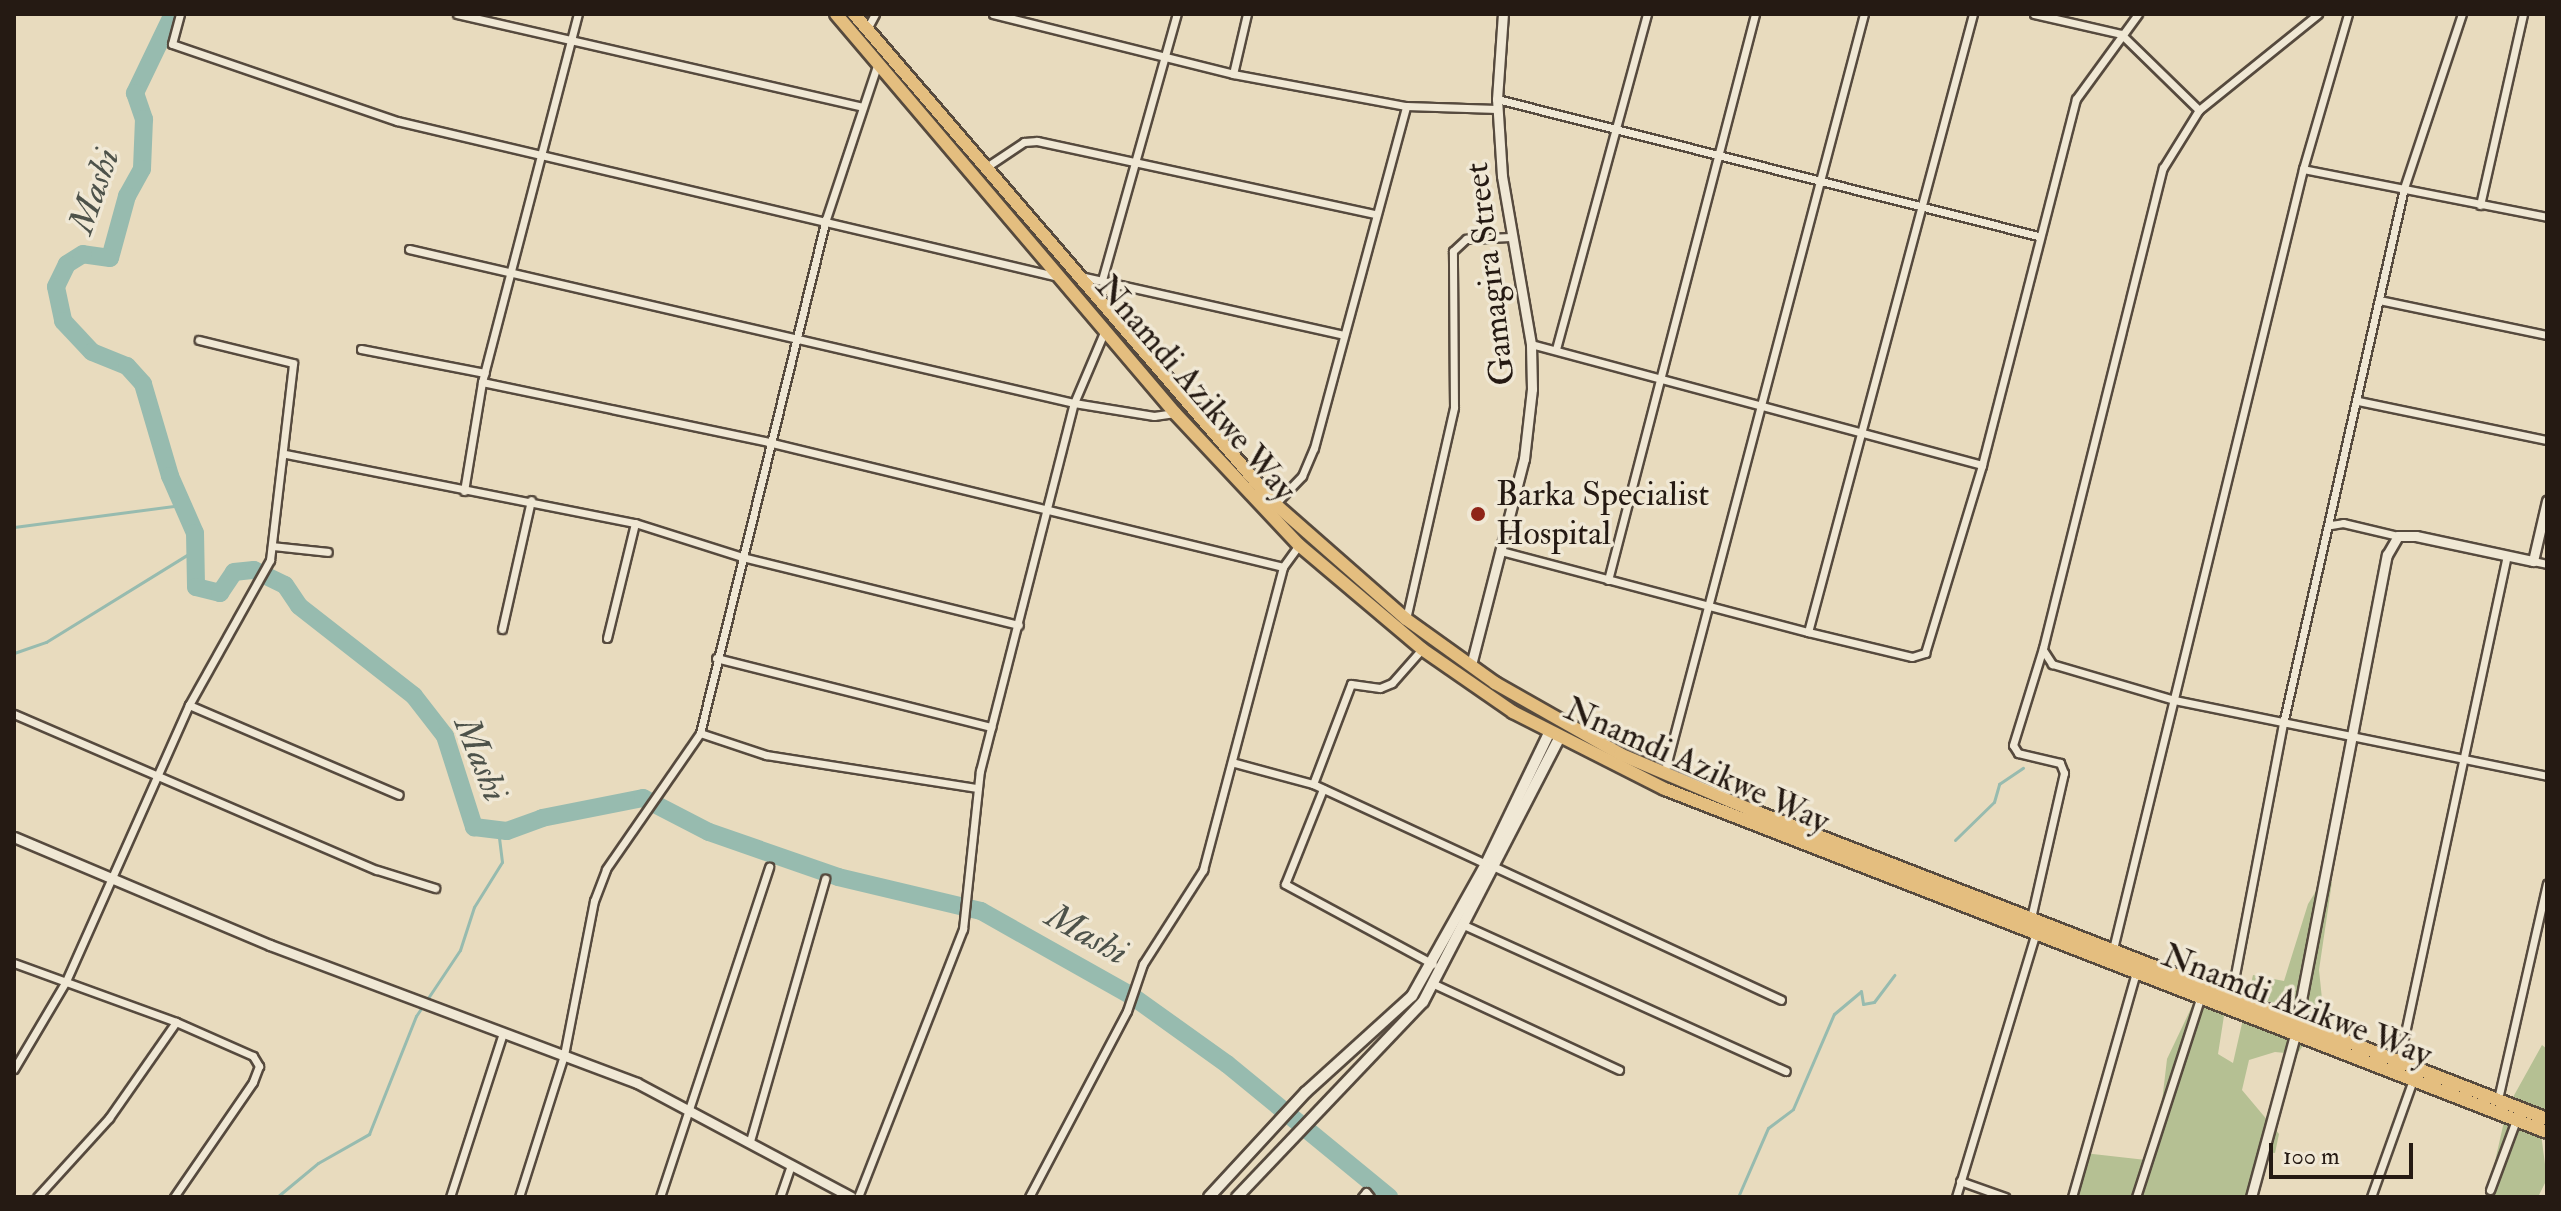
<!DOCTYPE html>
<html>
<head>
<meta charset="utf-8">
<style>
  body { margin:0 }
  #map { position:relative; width:2561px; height:1211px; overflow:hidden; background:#e8dbbe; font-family:"IM FELL Double Pica",serif }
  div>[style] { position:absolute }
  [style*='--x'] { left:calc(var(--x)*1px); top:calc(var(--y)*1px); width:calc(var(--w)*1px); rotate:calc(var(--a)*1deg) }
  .green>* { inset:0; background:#b5c093 }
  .stream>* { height:3px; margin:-1.5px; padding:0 1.5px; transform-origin:1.5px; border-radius:1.5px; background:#97bbaf }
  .river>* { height:18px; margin:-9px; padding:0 9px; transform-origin:9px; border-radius:9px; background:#97bbaf }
  .roads { filter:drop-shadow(2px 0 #564a3e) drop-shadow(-2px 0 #564a3e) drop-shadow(0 2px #564a3e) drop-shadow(0 -2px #564a3e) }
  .minor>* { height:7px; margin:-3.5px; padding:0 3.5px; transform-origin:3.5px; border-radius:3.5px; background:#f0e8d5 }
  .tertiary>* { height:9px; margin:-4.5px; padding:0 4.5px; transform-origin:4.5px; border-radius:4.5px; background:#f0e8d5 }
  .secondary>* { height:10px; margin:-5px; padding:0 5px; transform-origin:5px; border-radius:5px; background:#f0e8d5 }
  .trunk>* { height:12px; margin:-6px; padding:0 6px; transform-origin:6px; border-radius:6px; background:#e4be7f }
  .dots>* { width:22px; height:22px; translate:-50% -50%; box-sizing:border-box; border:4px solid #f0e8d5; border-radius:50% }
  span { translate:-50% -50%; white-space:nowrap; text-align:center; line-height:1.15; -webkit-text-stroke:7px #f0e8d5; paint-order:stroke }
  .street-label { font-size:34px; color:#251a13 }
  .poi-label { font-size:34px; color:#251a13 }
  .left { translate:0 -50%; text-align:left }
  .water-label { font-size:36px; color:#4d524a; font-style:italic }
  .frame { position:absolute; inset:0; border:16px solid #251a13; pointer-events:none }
  .scale { position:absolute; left:2269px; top:1143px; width:144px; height:36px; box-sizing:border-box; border:4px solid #251a13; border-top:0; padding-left:10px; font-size:24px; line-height:28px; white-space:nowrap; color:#251a13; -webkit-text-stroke:6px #f0e8d5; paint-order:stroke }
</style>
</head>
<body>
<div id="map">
  <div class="green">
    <div style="clip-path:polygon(2332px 882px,2319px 970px,2324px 1018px,2297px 1054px,2275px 1052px,2249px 1060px,2242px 1090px,2279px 1134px,2275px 1153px,2266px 1152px,2256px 1197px,2073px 1197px,2084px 1153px,2146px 1160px,2158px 1136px,2167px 1059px,2204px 981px,2229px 984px,2218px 1054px,2233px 1063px,2253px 975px,2284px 981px,2308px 904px,2318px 888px)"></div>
    <div style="clip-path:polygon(2542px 1045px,2547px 1049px,2547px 1134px,2541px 1134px,2547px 1179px,2538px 1197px,2487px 1197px,2507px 1108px)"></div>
  </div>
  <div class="stream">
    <div style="--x:14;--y:527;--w:169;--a:-7.5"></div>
    <div style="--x:14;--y:653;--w:34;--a:-19"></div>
    <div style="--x:46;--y:642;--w:172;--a:-31.7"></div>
    <div style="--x:1955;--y:840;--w:54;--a:-44.3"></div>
    <div style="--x:1994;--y:802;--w:19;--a:-74"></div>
    <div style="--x:1999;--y:784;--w:29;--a:-34"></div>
    <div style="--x:277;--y:1197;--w:53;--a:-39.7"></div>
    <div style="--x:318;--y:1163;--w:59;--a:-29.6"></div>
    <div style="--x:369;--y:1134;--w:127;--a:-68.3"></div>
    <div style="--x:416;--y:1016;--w:79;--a:-56.3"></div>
    <div style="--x:460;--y:950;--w:45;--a:-72"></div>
    <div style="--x:474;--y:907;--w:53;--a:-58.1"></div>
    <div style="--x:502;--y:862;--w:26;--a:-97"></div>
    <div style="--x:499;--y:836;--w:9;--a:-32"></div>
    <div style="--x:1738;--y:1197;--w:75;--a:-66.5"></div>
    <div style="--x:1768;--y:1128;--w:31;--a:-37"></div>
    <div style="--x:1793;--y:1109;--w:103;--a:-66.7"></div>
    <div style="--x:1834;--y:1014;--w:35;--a:-40"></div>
    <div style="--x:1861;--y:991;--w:13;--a:81"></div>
    <div style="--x:1863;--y:1004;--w:11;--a:-10"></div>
    <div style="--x:1874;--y:1002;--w:34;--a:-53"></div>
  </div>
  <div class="river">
    <div style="--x:173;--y:14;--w:88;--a:115.7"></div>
    <div style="--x:135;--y:93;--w:28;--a:71"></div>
    <div style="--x:144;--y:119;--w:50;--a:92.3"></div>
    <div style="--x:142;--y:169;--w:31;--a:119"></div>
    <div style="--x:127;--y:196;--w:64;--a:105.3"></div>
    <div style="--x:110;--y:258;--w:27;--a:-172"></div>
    <div style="--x:83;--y:254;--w:19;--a:148"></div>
    <div style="--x:67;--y:264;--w:25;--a:116"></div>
    <div style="--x:56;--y:287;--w:35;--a:78"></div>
    <div style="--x:63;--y:321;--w:42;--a:46.9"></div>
    <div style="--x:92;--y:352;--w:38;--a:22"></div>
    <div style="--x:127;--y:366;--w:24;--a:48"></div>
    <div style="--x:143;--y:384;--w:96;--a:73.6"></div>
    <div style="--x:170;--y:476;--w:62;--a:66.3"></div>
    <div style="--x:195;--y:533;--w:54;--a:88.9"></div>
    <div style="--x:196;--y:587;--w:25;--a:14"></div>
    <div style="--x:220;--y:593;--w:25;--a:-56"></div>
    <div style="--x:234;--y:572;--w:20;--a:-6"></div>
    <div style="--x:254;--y:570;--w:34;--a:26"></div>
    <div style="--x:285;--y:585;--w:25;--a:56"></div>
    <div style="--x:299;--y:606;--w:146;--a:38"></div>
    <div style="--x:414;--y:696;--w:51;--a:52.2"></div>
    <div style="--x:445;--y:736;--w:96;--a:72.3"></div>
    <div style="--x:474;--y:827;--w:33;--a:7"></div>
    <div style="--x:507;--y:831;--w:37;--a:-20"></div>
    <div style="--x:542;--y:818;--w:103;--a:-11.2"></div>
    <div style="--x:643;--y:798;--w:74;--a:27.3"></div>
    <div style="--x:709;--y:832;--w:137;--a:19.2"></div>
    <div style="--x:838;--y:877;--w:147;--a:13.4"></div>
    <div style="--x:981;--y:911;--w:173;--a:29.4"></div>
    <div style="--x:1132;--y:996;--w:117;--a:35.6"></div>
    <div style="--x:1227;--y:1064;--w:210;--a:39.4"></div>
  </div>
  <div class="roads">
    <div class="minor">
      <div style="--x:180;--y:14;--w:31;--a:105"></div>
      <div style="--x:172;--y:44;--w:238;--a:18.9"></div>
      <div style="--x:397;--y:121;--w:680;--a:13.26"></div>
      <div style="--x:457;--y:14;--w:416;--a:12.9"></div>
      <div style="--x:993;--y:14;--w:247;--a:14"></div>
      <div style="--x:1233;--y:74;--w:176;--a:10.5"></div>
      <div style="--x:1406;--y:106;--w:91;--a:1.9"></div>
      <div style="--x:2034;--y:14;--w:89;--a:12.9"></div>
      <div style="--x:2121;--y:34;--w:109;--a:44.3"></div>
      <div style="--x:867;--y:29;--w:17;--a:-62"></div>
      <div style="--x:1233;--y:74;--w:62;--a:-76.9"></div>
      <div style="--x:1497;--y:99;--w:558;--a:14.21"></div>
      <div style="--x:985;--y:168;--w:47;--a:-33.7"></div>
      <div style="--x:1024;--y:142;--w:13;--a:-4"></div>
      <div style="--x:1037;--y:141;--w:346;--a:12.2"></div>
      <div style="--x:2303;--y:169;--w:249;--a:11.1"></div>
      <div style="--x:2480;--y:205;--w:196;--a:-77.3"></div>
      <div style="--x:409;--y:249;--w:683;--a:13.04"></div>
      <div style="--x:1074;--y:403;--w:81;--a:9.2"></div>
      <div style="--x:1154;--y:416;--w:21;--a:-8"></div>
      <div style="--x:1080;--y:276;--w:270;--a:12.6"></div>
      <div style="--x:1102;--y:280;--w:276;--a:-74.3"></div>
      <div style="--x:2379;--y:300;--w:172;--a:11.8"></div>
      <div style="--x:1531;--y:344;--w:467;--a:15"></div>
      <div style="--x:361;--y:349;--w:126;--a:11"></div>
      <div style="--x:1556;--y:349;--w:347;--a:-74.8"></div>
      <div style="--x:482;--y:382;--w:292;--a:11.8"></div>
      <div style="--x:768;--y:442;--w:530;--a:13.64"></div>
      <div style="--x:1283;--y:567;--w:27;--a:-54"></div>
      <div style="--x:2358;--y:401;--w:193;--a:11.7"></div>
      <div style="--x:286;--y:454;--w:356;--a:11.2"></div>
      <div style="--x:635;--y:523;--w:112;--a:17.6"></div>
      <div style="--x:742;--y:557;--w:285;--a:13.8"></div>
      <div style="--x:464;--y:491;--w:110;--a:-80.6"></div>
      <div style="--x:482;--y:382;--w:380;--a:-75.4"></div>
      <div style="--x:1275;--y:504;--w:39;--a:-46"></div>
      <div style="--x:1302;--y:476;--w:30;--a:-67"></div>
      <div style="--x:1314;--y:448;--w:354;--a:-74.9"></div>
      <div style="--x:2331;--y:525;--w:12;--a:-9"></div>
      <div style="--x:2343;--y:523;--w:57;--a:13.3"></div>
      <div style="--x:272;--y:546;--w:56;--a:6.1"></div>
      <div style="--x:1501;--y:551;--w:318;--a:14.8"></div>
      <div style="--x:1808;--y:632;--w:107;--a:13.5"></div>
      <div style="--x:1912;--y:657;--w:14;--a:-17"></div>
      <div style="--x:1925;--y:653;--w:196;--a:-73.1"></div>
      <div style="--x:1982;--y:465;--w:378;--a:-75.6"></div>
      <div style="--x:2076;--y:99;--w:105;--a:-53.9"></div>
      <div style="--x:2533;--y:561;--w:14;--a:12"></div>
      <div style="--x:1608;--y:580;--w:585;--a:-75.44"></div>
      <div style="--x:1406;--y:619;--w:217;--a:-77.2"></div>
      <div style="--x:1454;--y:407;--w:156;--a:-90.4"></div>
      <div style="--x:1453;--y:251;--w:18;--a:-43"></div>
      <div style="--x:1466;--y:239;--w:46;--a:-2.5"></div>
      <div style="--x:502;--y:629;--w:132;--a:-77.3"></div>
      <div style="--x:1808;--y:632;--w:640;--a:-75.05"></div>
      <div style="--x:607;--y:638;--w:118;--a:-76.3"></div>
      <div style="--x:2043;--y:650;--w:17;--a:57"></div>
      <div style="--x:2052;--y:664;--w:127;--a:16.4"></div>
      <div style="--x:2174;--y:700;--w:381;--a:11.5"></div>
      <div style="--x:716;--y:658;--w:284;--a:14.1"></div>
      <div style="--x:189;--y:705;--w:228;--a:23.2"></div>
      <div style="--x:14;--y:714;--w:395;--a:23.3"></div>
      <div style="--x:377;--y:870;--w:61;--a:17.2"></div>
      <div style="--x:700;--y:733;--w:70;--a:18.4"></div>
      <div style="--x:766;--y:755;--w:214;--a:8.9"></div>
      <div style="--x:1235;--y:763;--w:81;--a:15.1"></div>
      <div style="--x:1313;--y:784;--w:191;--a:24.8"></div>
      <div style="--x:1664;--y:774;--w:786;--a:-75.26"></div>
      <div style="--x:1313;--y:784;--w:107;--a:-69.2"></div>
      <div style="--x:1351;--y:684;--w:29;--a:8"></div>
      <div style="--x:1380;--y:688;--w:13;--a:-23"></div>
      <div style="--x:1392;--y:683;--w:45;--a:-48.6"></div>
      <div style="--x:1323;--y:789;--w:102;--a:111.8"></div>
      <div style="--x:1285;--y:884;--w:168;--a:28.4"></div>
      <div style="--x:1497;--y:868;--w:313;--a:24.9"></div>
      <div style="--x:2031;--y:918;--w:149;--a:-77.2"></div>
      <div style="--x:2064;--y:773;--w:11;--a:-112"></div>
      <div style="--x:2060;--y:763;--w:43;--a:-166.6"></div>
      <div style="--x:2018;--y:753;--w:9;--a:-122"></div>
      <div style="--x:2013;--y:745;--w:102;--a:-72.8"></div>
      <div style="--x:2043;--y:648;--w:495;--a:-76"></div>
      <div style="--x:2163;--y:168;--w:68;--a:-58.2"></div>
      <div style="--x:2199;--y:110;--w:153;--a:-38.9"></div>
      <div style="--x:1466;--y:926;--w:351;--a:24.4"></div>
      <div style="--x:2113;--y:949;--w:803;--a:-76.31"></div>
      <div style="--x:2303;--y:169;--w:161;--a:-73.8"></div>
      <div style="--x:14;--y:963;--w:172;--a:20"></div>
      <div style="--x:176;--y:1022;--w:84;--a:23.8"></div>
      <div style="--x:253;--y:1056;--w:12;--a:59"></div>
      <div style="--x:259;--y:1066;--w:17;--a:111"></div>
      <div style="--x:253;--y:1082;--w:140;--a:124.5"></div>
      <div style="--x:1434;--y:984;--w:204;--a:24.9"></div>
      <div style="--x:2231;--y:996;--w:277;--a:-79.2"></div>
      <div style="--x:2283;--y:724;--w:549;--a:-77.28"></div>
      <div style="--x:2404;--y:188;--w:183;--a:-71.6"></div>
      <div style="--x:2399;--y:1061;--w:517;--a:-77.95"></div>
      <div style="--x:14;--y:1069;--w:102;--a:-59.4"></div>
      <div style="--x:66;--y:981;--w:302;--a:-66"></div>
      <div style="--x:189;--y:705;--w:166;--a:-60.8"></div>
      <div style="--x:270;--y:560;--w:198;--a:-83.3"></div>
      <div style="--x:293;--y:363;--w:97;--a:-166.3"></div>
      <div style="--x:2498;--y:1099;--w:221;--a:-77.2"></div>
      <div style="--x:750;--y:1141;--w:273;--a:-74"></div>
      <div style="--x:1960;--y:1181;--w:48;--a:19.6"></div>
      <div style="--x:2490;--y:1190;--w:75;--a:-69.6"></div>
      <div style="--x:37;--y:1197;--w:107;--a:-47.7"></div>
      <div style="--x:109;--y:1118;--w:117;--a:-55.1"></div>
      <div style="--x:450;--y:1197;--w:172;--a:-72.1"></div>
      <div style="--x:519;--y:1197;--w:149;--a:-72.4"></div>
      <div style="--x:564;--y:1055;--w:157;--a:-79"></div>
      <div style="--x:594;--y:901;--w:34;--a:-69"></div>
      <div style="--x:606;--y:869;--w:165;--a:-55.3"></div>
      <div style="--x:700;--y:733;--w:529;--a:-76.23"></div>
      <div style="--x:826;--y:219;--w:164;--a:-71.6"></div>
      <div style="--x:660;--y:1197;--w:348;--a:-71.7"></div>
      <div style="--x:780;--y:1197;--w:34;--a:-71"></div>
      <div style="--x:858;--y:1197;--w:288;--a:-68.6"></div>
      <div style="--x:963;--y:929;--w:159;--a:-83.9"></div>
      <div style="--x:980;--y:771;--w:380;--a:-75.7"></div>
      <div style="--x:1074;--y:403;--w:79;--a:-67"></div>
      <div style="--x:1029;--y:1197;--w:210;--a:-62.2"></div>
      <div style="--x:1127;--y:1011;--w:50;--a:-71.2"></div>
      <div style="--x:1143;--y:964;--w:112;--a:-57.4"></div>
      <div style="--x:1203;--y:870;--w:313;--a:-75.2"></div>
      <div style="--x:1362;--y:1197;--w:6;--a:-51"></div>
      <div style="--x:1366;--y:1192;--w:6;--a:51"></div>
      <div style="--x:1956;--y:1197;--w:274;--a:-73.2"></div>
      <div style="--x:2072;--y:1197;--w:233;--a:-74.1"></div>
      <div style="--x:2136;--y:1197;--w:208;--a:-72.1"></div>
      <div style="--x:2371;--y:1197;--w:124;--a:-70.3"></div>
    </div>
    <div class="tertiary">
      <div style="--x:1471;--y:665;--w:213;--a:-75.6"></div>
      <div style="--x:1524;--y:459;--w:70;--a:-83.5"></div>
      <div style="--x:1532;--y:389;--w:45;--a:-91.3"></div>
      <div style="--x:1531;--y:344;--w:170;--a:-99.8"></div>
      <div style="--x:1502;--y:176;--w:77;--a:-93.7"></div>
      <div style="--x:1497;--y:99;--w:85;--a:-86"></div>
      <div style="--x:14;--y:837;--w:278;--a:22.9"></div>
      <div style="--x:270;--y:945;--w:392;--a:20.6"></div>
      <div style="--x:637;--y:1083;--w:242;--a:28"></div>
      <div style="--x:2297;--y:1021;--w:475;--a:-79.1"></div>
      <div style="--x:2387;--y:555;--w:22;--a:-60"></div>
      <div style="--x:2398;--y:536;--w:18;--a:0"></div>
      <div style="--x:2416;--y:536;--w:120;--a:12.1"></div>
      <div style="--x:2533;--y:561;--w:62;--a:-76.9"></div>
      <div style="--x:2251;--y:1197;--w:168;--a:-74.8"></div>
    </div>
    <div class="secondary">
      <div style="--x:1209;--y:1197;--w:143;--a:-47.3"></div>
      <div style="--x:1306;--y:1092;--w:143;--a:-42.2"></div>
      <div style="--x:1412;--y:996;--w:151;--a:-60.7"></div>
      <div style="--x:1486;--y:864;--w:145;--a:-64.3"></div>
      <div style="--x:1237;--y:1197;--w:269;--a:-46.4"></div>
      <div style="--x:1423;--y:1002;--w:297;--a:-62.7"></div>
    </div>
    <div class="trunk">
      <div style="--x:836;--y:14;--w:524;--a:49.65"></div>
      <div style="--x:1175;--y:413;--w:181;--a:46.8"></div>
      <div style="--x:1299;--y:545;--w:161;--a:40.2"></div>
      <div style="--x:1422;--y:649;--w:111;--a:34.7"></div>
      <div style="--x:1513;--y:712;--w:170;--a:26.9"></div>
      <div style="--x:1665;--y:789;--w:946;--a:21.25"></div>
      <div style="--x:854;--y:14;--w:646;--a:49.33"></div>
      <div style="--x:1275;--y:504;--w:174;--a:41.3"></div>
      <div style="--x:1406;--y:619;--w:110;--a:35.7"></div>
      <div style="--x:1495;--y:683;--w:144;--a:29.6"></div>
      <div style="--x:1620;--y:754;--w:140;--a:23.1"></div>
      <div style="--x:1749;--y:809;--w:856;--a:21.23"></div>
    </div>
  </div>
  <div class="dots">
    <div style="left:1478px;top:514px;background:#8f2418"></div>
  </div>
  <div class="street-label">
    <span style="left:1490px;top:274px;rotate:-97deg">Gamagira Street</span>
    <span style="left:1196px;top:388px;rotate:49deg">Nnamdi Azikwe Way</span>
    <span style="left:1697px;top:765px;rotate:24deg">Nnamdi Azikwe Way</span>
    <span style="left:2297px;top:1005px;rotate:21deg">Nnamdi Azikwe Way</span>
  </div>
  <div class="poi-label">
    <span class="left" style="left:1496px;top:514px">Barka Specialist<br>Hospital</span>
  </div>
  <div class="water-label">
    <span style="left:94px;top:191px;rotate:-71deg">Mashi</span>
    <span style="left:481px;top:759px;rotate:68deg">Mashi</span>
    <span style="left:1087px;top:934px;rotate:29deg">Mashi</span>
  </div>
  <div class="frame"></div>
  <div class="scale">100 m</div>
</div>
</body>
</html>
